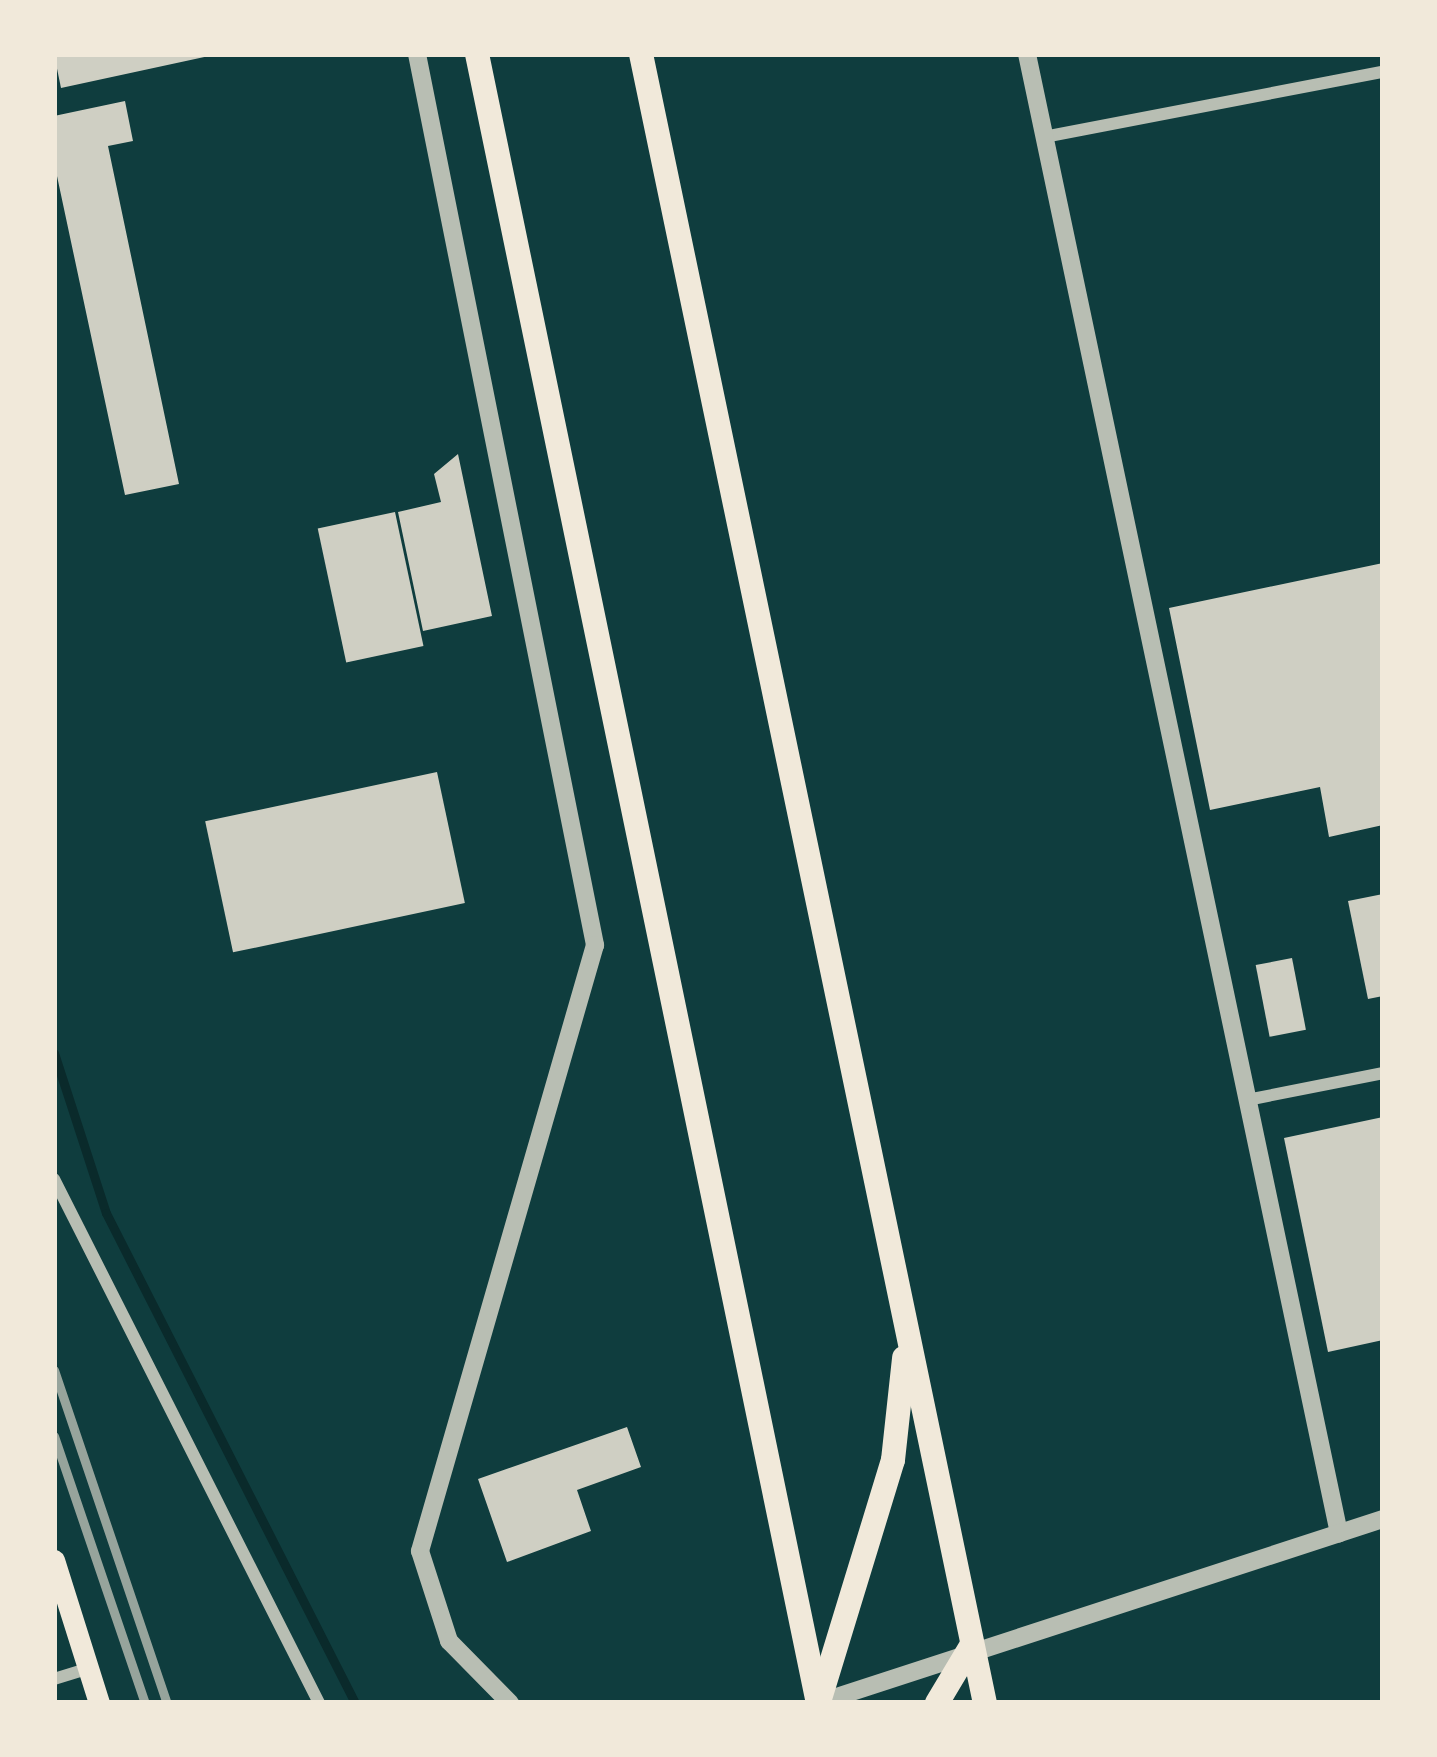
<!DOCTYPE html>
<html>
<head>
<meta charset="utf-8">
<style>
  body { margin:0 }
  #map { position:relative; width:1437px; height:1757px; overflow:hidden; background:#0f3d3e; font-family:"Alegreya Sans",sans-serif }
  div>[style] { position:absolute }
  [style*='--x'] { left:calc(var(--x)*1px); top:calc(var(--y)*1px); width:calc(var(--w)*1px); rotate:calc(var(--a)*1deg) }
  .stream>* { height:9px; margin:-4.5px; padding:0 4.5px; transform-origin:4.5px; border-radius:4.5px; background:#0a2a2b }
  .building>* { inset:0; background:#cfcfc3; transform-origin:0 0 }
  .minor>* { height:12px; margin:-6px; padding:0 6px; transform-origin:6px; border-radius:6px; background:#b8beb3 }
  .tertiary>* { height:18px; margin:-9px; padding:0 9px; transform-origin:9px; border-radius:9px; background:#b8beb3 }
  .secondary>* { height:21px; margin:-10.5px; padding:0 10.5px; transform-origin:10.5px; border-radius:10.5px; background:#f1e9da }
  .trunk>* { height:24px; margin:-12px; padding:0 12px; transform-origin:12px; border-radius:12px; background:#f1e9da }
  .rail>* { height:9px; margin:-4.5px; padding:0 4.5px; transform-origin:4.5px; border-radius:4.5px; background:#97a49c }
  span { translate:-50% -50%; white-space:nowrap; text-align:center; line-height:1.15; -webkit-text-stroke:12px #f1e9da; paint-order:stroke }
  .frame { position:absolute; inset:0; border:57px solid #f1e9da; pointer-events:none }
</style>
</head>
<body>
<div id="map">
  <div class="stream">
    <div style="--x:54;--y:1053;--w:168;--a:72"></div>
    <div style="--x:106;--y:1213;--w:550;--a:63.06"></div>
  </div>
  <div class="building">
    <div style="clip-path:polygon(54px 54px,209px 54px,209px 56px,61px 88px)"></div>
    <div style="clip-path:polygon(125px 101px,133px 141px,108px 146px,179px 484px,125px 495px,54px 162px,54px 116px)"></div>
    <div style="clip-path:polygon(458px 454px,492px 616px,423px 631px,398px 512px,441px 502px,434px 474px)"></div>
    <div style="left:395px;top:512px;width:137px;height:79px;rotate:78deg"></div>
    <div style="clip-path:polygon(1383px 563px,1383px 825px,1329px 837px,1320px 787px,1210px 810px,1169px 608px)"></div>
    <div style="left:437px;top:772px;width:134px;height:237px;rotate:78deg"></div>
    <div style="clip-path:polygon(1383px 894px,1383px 996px,1368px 999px,1348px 901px)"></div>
    <div style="left:1292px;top:958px;width:73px;height:37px;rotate:79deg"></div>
    <div style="clip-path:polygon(1383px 1117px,1383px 1340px,1328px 1352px,1284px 1138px)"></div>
    <div style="clip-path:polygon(627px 1427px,641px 1467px,577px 1490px,591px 1531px,507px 1562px,478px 1479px)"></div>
  </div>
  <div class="minor">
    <div style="--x:1044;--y:137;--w:345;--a:-10.9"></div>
    <div style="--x:1247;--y:1100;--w:139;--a:-11.2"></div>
    <div style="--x:54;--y:1179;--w:587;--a:63.17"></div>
    <div style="--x:54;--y:1679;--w:34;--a:-17"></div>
  </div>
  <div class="tertiary">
    <div style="--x:417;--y:54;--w:909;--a:78.7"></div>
    <div style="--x:595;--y:945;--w:631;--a:106.11"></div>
    <div style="--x:420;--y:1551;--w:95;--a:72.1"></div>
    <div style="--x:449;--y:1641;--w:87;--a:45.5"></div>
    <div style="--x:1027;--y:54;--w:1512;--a:78.09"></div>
    <div style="--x:818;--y:1703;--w:594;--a:-18.04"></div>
  </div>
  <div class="secondary">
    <div style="--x:54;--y:1560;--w:150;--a:72.5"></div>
  </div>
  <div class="trunk">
    <div style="--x:477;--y:54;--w:1684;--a:78.32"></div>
    <div style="--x:641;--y:54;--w:1684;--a:78.22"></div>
    <div style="--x:819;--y:1702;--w:253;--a:-73"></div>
    <div style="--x:893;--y:1460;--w:103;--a:-83.8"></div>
    <div style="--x:937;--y:1703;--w:66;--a:-59.2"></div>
  </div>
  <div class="rail">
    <div style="--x:54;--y:1370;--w:352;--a:71.3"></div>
    <div style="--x:54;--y:1436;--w:282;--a:71.2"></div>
  </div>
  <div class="frame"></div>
</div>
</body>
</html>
